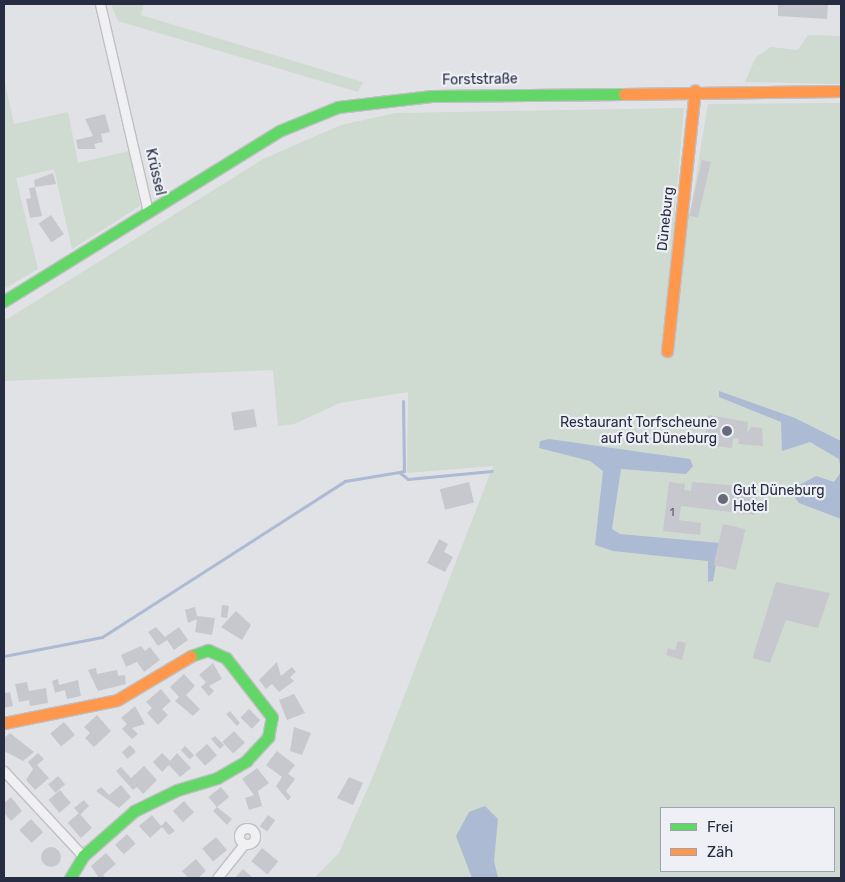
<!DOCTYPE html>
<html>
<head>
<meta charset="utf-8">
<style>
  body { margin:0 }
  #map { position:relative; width:845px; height:882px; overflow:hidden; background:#e1e2e6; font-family:Rubik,sans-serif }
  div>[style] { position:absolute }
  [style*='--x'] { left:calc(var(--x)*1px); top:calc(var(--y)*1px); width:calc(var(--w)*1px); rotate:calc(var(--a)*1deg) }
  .green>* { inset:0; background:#cfdad0 }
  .water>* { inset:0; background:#acbad4 }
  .stream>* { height:3px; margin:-1.5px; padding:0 1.5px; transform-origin:1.5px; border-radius:1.5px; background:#acbad4 }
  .building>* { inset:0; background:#c7c8cd; transform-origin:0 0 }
  .round { border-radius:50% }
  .roads { filter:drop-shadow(1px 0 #bfc0c4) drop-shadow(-1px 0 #bfc0c4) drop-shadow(0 1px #bfc0c4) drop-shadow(0 -1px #bfc0c4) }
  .street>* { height:9px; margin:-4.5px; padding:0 4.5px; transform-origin:4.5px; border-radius:4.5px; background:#f0f0f3 }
  .street>.ring { margin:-4.5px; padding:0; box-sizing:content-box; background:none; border:9px solid #f0f0f3; border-radius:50% }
  .fast>* { height:11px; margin:-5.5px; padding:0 5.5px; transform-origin:5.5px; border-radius:5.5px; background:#63d668 }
  .slow>* { height:11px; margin:-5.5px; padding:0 5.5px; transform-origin:5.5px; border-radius:5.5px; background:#ff974d }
  .dots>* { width:14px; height:14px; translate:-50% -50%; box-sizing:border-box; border:2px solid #eef0f6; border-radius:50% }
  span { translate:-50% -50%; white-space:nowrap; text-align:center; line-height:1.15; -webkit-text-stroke:4.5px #eef0f6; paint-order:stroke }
  .number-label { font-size:11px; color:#505566 }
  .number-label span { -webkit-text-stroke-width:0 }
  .street-label { font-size:14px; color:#262c41 }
  .poi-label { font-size:14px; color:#262c41 }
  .right { translate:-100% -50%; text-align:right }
  .left { translate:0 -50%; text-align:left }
  .frame { position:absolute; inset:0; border:5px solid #262c41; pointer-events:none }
  .legend { position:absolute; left:660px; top:807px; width:175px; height:65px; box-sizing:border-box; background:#eef0f6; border:1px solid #9ea2ae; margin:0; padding:6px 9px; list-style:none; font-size:15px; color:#262c41 }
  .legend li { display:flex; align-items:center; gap:10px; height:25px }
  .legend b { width:25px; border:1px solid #9ea2ae }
</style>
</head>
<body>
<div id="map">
  <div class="green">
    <div style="clip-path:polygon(111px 4px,144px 4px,141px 15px,363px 82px,358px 92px,118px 21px)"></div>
    <div style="clip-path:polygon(808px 35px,841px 36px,841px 84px,745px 82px,756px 57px,771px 47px,798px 50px)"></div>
    <div style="clip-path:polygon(4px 79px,14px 124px,68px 112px,78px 163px,129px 151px,140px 206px,72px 249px,54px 169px,16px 178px,38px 269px,4px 289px)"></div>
    <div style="clip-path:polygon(evenodd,841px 103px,841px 878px,314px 878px,339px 853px,374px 774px,493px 466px,407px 473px,408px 392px,340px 403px,294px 424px,278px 426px,273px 370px,4px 381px,4px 321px,263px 159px,341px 125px,396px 113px,684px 108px,675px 211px,690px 214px,708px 104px,841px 103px,661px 808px,834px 808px,834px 871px,661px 871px,661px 808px)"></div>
  </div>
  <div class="water">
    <div style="clip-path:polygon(719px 391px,795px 418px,841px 441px,841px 519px,799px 503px,790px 490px,816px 476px,834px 482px,841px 472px,839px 459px,810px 442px,782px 451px,781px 422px,719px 397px)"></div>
    <div style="clip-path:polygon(549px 439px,690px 459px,693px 466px,686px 474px,621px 469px,612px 529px,620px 534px,720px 543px,713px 581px,708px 582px,708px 561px,613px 551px,595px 545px,603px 471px,590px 461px,539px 448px,540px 441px)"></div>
    <div style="clip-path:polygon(485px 806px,498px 819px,494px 861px,498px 878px,472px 878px,456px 836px,469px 812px)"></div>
  </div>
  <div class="stream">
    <div style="--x:399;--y:472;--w:5;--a:-11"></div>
    <div style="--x:404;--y:471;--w:70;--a:-90.8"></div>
    <div style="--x:4;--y:656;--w:100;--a:-11"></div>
    <div style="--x:102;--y:637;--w:289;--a:-32.7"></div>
    <div style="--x:345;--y:481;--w:55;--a:-9.5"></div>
    <div style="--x:399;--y:472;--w:11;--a:38"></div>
    <div style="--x:408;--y:479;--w:84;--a:-5.4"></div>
  </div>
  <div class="building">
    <div style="clip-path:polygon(778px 4px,828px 4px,827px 19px,778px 16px)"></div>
    <div style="clip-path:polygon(105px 114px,110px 132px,101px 134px,103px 142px,94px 144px,96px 149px,78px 149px,76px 140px,93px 136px,85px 119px)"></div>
    <div style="left:702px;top:160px;width:9px;height:57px;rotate:13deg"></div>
    <div style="clip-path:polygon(53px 173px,56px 184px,35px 187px,42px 216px,30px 218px,26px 199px,31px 198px,29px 188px,35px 187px,34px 180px)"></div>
    <div style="left:51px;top:215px;width:23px;height:15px;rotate:56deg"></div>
    <div style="left:254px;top:409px;width:18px;height:23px;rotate:81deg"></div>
    <div style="clip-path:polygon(708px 415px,748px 422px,747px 433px,751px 427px,762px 428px,763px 446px,738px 444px,739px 439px,733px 438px,732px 448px,704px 445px)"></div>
    <div style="left:469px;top:482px;width:21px;height:30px;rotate:76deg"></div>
    <div style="clip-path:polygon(669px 482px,685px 484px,684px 490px,691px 491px,692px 482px,742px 486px,741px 490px,758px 493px,755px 515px,681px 506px,679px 520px,701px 523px,700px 535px,663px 531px)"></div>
    <div style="left:723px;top:524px;width:23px;height:42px;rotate:13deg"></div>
    <div style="clip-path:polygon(439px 539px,448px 544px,444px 552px,453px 557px,445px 572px,427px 563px)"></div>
    <div style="clip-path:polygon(776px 582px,830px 593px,818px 628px,786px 620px,770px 663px,753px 658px,754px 653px)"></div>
    <div style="clip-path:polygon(222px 605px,229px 606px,227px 618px,221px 617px)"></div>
    <div style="clip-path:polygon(195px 607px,197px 616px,215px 618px,212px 635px,195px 632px,197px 619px,188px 623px,185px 610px)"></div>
    <div style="clip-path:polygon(236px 611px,251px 625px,242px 640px,221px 627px)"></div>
    <div style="clip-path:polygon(156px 627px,165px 637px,179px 627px,188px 640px,174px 650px,167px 640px,158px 646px,148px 632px)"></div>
    <div style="clip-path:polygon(678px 641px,686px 643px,682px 660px,666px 655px,668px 648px,675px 650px)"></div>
    <div style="clip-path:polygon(141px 646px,145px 651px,150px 647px,160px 660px,144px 672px,137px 662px,126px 667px,121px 655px)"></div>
    <div style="clip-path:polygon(277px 662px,281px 676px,292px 667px,296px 672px,290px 677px,294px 681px,279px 692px,272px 684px,266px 689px,259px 680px)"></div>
    <div style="clip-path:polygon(213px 663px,222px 679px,209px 686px,214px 691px,209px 696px,201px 687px,206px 682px,199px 675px)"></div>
    <div style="clip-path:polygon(96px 668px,97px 674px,117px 670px,118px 676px,125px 675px,126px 684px,98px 691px,88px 670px)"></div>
    <div style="clip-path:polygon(184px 674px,195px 686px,186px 695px,200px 709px,193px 716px,175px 701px,179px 697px,170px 687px)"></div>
    <div style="clip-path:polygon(58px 679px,59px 685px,78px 680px,81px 696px,67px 699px,65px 690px,55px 693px,52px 681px)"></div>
    <div style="clip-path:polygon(27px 682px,29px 691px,46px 688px,48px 703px,30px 706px,29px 700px,19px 702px,15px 684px)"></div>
    <div style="clip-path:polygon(161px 689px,171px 701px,162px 709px,168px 715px,158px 725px,147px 713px,152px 708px,146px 702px)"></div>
    <div style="clip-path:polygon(10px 692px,13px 706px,4px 708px,4px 693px)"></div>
    <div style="clip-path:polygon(294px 694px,305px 713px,287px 720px,279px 700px)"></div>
    <div style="clip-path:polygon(135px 706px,145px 724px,132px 728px,138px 734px,132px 739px,122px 729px,127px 724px,121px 718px)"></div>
    <div style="left:249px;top:709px;width:16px;height:12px;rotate:45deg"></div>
    <div style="clip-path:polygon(230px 711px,240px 723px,237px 726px,226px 714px)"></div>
    <div style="clip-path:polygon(97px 715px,111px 731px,94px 747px,85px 738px,90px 733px,84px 727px)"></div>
    <div style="left:64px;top:722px;width:17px;height:18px;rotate:50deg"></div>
    <div style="clip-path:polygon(294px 727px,311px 733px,302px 755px,290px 751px)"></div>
    <div style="left:234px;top:731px;width:16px;height:16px;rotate:47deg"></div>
    <div style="clip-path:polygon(10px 733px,34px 752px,23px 761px,4px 751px,4px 738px)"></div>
    <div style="clip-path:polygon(215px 736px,224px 745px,220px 749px,211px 739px)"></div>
    <div style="left:207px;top:744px;width:15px;height:16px;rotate:48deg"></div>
    <div style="left:130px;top:745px;width:9px;height:11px;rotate:49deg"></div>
    <div style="left:185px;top:746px;width:13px;height:6px;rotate:45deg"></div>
    <div style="clip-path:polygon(277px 751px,295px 765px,288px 774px,295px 779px,286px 791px,291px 797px,288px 801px,276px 786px,282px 777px,266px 765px)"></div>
    <div style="clip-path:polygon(38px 753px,44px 759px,37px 765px,49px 778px,35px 790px,26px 780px,33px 769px,28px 762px)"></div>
    <div style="clip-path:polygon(162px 753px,170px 761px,177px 753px,191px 768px,180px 777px,169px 765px,162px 772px,153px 762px)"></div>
    <div style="clip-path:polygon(144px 766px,157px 780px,143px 794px,137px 787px,133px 790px,116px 771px,121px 767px,131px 778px)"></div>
    <div style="clip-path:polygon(257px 768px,269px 783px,258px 791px,262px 806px,249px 810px,245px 798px,254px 795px,242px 779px)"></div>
    <div style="left:58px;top:776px;width:11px;height:13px;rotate:49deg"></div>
    <div style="clip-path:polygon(349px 777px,363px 783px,353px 805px,337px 798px)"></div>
    <div style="clip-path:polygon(121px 785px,131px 797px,119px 808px,96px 791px,101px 787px,109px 795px)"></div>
    <div style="left:221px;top:787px;width:13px;height:16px;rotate:51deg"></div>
    <div style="left:60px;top:790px;width:17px;height:15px;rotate:50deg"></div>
    <div style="clip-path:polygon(11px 797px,22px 811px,11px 821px,4px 813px,4px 803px)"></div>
    <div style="clip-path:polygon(84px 800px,89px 806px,80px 815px,74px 808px)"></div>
    <div style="left:184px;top:801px;width:15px;height:15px;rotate:48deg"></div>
    <div style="clip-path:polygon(217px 807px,232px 819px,227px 825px,213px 811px)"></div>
    <div style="left:79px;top:813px;width:20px;height:15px;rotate:49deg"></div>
    <div style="clip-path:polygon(152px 815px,161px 826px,166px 821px,175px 831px,169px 835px,162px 827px,150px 838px,139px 826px)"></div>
    <div style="left:268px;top:815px;width:9px;height:14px;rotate:36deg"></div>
    <div style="left:31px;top:819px;width:18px;height:16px;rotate:47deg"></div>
    <div style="left:127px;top:834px;width:13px;height:16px;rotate:48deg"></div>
    <div style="left:216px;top:837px;width:17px;height:18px;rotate:50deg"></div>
    <div class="round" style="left:41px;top:847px;width:20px;height:20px"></div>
    <div style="left:262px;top:848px;width:21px;height:17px;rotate:39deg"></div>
    <div style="clip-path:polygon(106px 853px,116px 864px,103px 875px,106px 878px,99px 878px,91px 866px)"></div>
    <div style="clip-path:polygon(196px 859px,206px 871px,198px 878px,188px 878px,182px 871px)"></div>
    <div style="clip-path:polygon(243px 869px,253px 878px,235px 878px)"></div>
  </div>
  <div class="roads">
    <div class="street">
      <div style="--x:100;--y:4;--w:213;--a:77"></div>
      <div style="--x:4;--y:771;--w:116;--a:47.1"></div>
      <div class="ring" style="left:239px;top:828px;width:7px;height:7px"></div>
      <div style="--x:217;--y:878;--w:43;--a:-51.5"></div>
    </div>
    <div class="fast">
      <div style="--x:4;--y:301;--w:323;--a:-31.7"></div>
      <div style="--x:279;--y:131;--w:64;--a:-22.1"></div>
      <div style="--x:338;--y:107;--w:94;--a:-6.7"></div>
      <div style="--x:431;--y:96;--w:193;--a:-0.6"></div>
      <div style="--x:70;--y:878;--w:26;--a:-59"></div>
      <div style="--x:83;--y:856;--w:68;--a:-41.4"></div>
      <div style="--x:134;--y:811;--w:48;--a:-26"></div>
      <div style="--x:177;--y:790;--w:42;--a:-16.7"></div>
      <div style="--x:217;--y:778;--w:34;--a:-30"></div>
      <div style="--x:246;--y:761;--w:33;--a:-47"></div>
      <div style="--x:268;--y:737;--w:20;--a:-79"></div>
      <div style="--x:272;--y:717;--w:75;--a:-127.9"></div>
      <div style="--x:226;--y:658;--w:20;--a:-156"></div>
      <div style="--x:208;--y:650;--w:18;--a:161"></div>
    </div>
    <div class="slow">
      <div style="--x:624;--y:94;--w:217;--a:-0.8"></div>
      <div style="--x:667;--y:351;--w:262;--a:-83.9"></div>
      <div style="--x:4;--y:723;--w:115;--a:-11.5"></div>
      <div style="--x:117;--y:700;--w:86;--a:-30.7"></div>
    </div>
  </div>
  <div class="dots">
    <div style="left:727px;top:431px;background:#676c7b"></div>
    <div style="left:723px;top:499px;background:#676c7b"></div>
  </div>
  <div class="number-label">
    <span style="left:672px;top:513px">1</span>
  </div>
  <div class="street-label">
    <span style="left:480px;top:80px;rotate:-1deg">Forststraße</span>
    <span style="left:155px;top:172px;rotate:77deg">Krüssel</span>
    <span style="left:666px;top:219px;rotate:-84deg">Düneburg</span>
  </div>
  <div class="poi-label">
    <span class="right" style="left:717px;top:431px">Restaurant Torfscheune<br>auf Gut Düneburg</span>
    <span class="left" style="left:733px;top:499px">Gut Düneburg<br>Hotel</span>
  </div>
  <div class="frame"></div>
  <ul class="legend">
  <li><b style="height:6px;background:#63d668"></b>Frei</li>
  <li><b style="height:6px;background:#ff974d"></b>Zäh</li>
  </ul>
</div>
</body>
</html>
